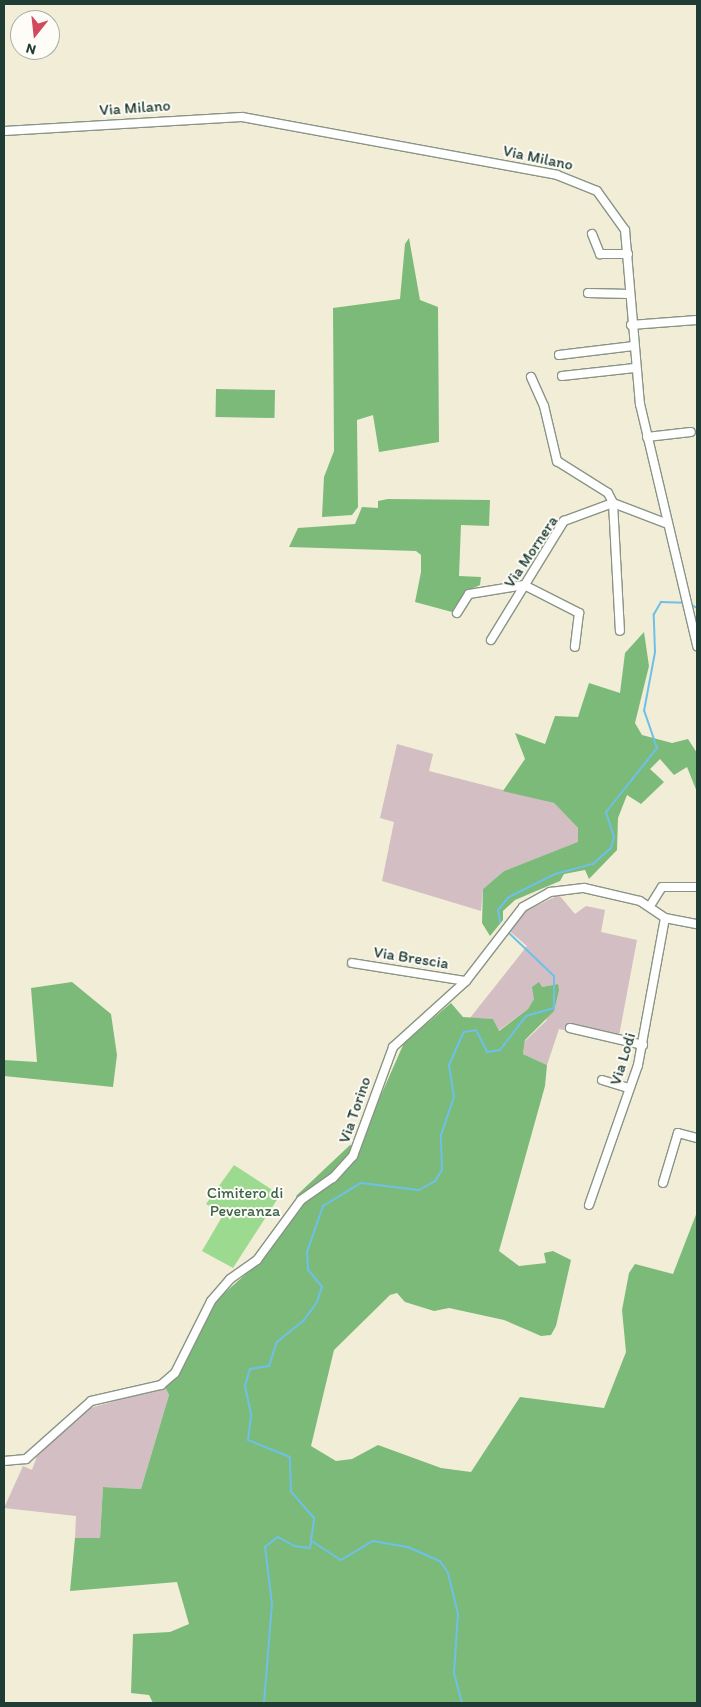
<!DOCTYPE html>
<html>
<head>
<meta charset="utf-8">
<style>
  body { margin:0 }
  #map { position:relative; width:701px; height:1707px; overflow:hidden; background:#f2edd7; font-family:Itim,sans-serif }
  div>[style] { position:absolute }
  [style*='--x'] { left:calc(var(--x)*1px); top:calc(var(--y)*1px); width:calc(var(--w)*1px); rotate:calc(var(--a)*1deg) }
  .industrial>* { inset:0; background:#d2bec3 }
  .green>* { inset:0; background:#9bda8f }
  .forest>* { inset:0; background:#7cba7a; transform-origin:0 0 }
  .stream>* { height:2px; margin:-1px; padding:0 1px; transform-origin:1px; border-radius:1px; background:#6dc1e9 }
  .roads { filter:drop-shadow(1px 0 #889586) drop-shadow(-1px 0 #889586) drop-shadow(0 1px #889586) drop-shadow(0 -1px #889586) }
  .minor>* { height:8px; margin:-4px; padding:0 4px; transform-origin:4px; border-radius:4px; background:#fff }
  span { translate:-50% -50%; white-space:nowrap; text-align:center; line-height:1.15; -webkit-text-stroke:4px #fdfcf7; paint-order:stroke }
  .street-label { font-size:16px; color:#1f3d34 }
  .park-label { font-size:16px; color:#3e644b }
  .frame { position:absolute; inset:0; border:5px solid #1f3d34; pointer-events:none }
  .north { position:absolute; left:10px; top:10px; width:50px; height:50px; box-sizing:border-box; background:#fdfcf7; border:1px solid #a4b0a9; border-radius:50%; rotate:196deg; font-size:14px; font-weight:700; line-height:20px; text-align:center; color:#1f3d34 }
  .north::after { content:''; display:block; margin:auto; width:18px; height:22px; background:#d1495b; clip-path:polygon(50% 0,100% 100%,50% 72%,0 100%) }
</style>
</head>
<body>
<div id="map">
  <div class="industrial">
    <div style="clip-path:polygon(397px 744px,433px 754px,429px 771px,554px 803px,578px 828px,578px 843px,504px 871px,483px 889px,481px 911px,382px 881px,394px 822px,380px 818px)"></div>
    <div style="clip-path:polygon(559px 895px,575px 914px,586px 906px,605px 910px,601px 932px,637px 940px,618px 1041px,559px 1029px,547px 1065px,523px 1054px,525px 1041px,546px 1021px,558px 984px,542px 987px,528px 1009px,498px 1031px,493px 1019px,470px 1018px,527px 946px,506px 928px,519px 914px)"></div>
    <div style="clip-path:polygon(165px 1387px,169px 1395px,141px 1489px,103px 1487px,100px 1538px,75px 1538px,76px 1516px,4px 1508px,23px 1466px,32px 1470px,37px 1456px,65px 1426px,90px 1408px)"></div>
  </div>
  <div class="green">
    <div style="clip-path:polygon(234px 1165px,280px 1195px,233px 1268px,202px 1251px,223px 1215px,206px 1204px)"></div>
  </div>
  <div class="forest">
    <div style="clip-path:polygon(409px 238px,420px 300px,438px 307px,439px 442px,379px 452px,373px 415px,357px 420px,358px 507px,352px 515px,322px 517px,324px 477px,334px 451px,333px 308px,400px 299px,405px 244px)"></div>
    <div style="left:216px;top:389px;width:59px;height:28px;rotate:1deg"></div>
    <div style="clip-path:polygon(388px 499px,490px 500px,489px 526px,461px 525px,459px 576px,481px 577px,480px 585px,467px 591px,452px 612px,415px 602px,421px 572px,421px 555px,416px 551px,289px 547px,298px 528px,355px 524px,362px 507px,378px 508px,378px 501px)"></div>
    <div style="clip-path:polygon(644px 632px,649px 666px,635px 723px,642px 735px,672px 743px,688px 739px,697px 753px,697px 792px,687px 767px,674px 775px,660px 759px,650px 769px,664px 782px,641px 804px,627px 795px,618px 818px,617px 850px,589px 879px,585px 870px,564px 874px,560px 881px,515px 900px,503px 911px,503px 920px,490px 936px,482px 923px,483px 889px,504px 871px,578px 842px,578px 828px,554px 803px,503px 791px,525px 759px,515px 733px,545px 744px,555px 716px,578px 717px,589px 683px,620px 693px,625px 653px)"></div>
    <div style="clip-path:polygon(72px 982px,111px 1014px,117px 1055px,113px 1087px,4px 1076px,4px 1060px,37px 1062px,31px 988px)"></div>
    <div style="clip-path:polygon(539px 982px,542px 987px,558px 984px,559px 990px,554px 1011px,525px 1040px,523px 1054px,547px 1065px,545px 1086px,499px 1251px,519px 1266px,546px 1263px,544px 1253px,553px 1251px,571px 1260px,556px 1326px,551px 1335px,541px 1336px,504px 1320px,449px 1308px,434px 1311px,405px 1302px,397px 1293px,390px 1295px,334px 1350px,311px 1446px,336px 1461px,352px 1459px,378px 1445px,441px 1468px,471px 1472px,520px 1397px,604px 1408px,626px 1352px,622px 1310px,629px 1273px,635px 1264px,673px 1274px,697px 1212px,697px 1703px,153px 1703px,149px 1695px,131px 1693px,133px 1634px,170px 1632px,189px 1624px,177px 1582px,70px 1591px,75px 1538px,100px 1538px,103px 1487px,141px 1489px,169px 1395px,165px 1387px,184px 1365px,212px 1304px,264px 1258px,302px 1204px,296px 1196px,350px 1145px,358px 1147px,404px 1043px,451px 1003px,463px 1017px,493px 1019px,499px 1031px,528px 1009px,534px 999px,532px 987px)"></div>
  </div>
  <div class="stream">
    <div style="--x:690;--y:604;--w:8;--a:30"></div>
    <div style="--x:500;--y:922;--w:12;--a:-99"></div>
    <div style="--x:498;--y:910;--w:17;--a:-50"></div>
    <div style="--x:509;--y:897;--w:51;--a:-26.6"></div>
    <div style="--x:555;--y:874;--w:39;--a:-15"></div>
    <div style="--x:593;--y:864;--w:24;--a:-42"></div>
    <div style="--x:611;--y:848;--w:11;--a:-75"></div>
    <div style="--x:614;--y:837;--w:26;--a:-108"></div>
    <div style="--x:606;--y:812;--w:82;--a:-51.4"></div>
    <div style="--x:657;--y:748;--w:39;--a:-109"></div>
    <div style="--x:644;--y:711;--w:60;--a:-79.4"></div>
    <div style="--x:655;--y:652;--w:38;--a:-92"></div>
    <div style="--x:654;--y:614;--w:14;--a:-60"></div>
    <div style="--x:661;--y:602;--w:24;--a:2"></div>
    <div style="--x:313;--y:1542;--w:33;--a:33"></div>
    <div style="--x:341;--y:1560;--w:37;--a:-31"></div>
    <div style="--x:373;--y:1541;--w:36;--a:10"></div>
    <div style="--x:408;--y:1547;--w:35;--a:24"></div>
    <div style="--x:440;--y:1561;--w:14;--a:56"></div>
    <div style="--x:448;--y:1573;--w:42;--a:76.3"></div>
    <div style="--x:458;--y:1614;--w:59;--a:93.9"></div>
    <div style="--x:454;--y:1673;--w:31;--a:75"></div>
    <div style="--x:264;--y:1703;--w:99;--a:-85.4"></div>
    <div style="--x:272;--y:1604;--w:57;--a:-97"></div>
    <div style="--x:265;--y:1547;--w:16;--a:-38"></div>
    <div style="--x:278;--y:1537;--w:18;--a:29"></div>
    <div style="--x:294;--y:1546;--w:16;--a:7"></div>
    <div style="--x:310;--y:1548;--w:30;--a:-82"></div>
    <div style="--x:314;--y:1518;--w:35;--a:-131"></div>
    <div style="--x:291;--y:1492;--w:35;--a:-92"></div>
    <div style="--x:290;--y:1457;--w:45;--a:-158"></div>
    <div style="--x:248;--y:1440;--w:26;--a:-83"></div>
    <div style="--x:251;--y:1414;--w:29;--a:-102"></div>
    <div style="--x:245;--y:1386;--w:18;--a:-74"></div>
    <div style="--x:250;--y:1369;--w:19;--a:-9"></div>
    <div style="--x:269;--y:1366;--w:25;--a:-72"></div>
    <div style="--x:277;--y:1342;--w:35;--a:-39"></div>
    <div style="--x:304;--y:1320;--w:22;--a:-54"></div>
    <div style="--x:317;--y:1302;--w:16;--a:-72"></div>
    <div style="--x:322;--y:1287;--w:22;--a:-129"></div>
    <div style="--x:308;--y:1270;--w:18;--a:-93"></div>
    <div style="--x:307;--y:1252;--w:49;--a:-70.8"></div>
    <div style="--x:323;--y:1206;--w:44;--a:-31.2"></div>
    <div style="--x:361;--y:1183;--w:58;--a:6.9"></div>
    <div style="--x:419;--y:1190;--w:18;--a:-29"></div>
    <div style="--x:435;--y:1181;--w:13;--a:-58"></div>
    <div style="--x:442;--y:1170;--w:35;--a:-92"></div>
    <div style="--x:441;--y:1135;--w:40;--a:-71.1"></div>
    <div style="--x:454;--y:1097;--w:32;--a:-99"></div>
    <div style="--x:449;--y:1065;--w:36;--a:-66"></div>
    <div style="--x:464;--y:1032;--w:12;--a:-9"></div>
    <div style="--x:476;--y:1030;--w:25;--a:63"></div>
    <div style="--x:487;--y:1052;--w:13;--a:-9"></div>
    <div style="--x:500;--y:1050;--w:43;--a:-52.6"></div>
    <div style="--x:526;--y:1016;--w:29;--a:-16"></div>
    <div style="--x:554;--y:1008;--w:32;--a:-90"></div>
    <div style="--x:554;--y:976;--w:62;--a:-136.3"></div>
  </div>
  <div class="roads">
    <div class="minor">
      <div style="--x:4;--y:131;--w:238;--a:-3.4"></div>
      <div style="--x:242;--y:117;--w:320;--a:10.4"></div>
      <div style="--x:557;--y:175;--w:43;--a:21.8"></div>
      <div style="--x:597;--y:191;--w:48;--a:54.3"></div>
      <div style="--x:625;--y:230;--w:175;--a:85.1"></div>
      <div style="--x:640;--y:404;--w:249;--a:76.7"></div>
      <div style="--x:592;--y:234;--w:22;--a:68"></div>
      <div style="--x:600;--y:254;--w:28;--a:0"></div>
      <div style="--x:588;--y:293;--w:42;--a:1.4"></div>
      <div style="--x:631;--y:325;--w:66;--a:-4.3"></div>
      <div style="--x:559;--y:355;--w:75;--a:-6.9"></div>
      <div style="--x:562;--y:376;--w:73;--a:-6.3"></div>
      <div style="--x:531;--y:377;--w:32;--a:66"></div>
      <div style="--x:544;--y:406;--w:57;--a:76.7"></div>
      <div style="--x:557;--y:461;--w:60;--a:32.1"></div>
      <div style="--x:608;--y:493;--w:11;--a:63"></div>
      <div style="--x:613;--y:503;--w:128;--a:86.9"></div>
      <div style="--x:647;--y:437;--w:44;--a:-6.5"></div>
      <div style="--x:613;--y:503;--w:56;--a:21"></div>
      <div style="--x:457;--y:613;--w:22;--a:-58"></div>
      <div style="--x:469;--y:594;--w:56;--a:-9.3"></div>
      <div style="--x:524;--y:585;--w:62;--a:27"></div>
      <div style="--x:579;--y:613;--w:34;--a:97"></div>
      <div style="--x:491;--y:640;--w:140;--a:-58.5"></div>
      <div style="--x:564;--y:521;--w:52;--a:-20.2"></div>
      <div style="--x:650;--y:906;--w:22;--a:-58"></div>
      <div style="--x:662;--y:887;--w:35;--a:0"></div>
      <div style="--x:352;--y:963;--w:115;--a:9"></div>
      <div style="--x:570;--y:1028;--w:75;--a:13.1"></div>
      <div style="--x:602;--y:1080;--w:28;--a:17"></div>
      <div style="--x:663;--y:1183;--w:52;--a:-73.3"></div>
      <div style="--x:678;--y:1133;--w:20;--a:15"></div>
      <div style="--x:589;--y:1205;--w:148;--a:-70.7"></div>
      <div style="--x:638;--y:1065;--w:149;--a:-79.6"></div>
      <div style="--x:4;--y:1461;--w:22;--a:-5"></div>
      <div style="--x:26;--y:1459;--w:87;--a:-41.7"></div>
      <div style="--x:91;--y:1401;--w:72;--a:-12.9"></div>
      <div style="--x:161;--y:1385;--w:18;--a:-41"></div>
      <div style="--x:175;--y:1373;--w:80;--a:-63.4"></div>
      <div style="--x:211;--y:1301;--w:29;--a:-49"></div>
      <div style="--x:230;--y:1279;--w:33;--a:-35"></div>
      <div style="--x:257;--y:1260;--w:74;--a:-53.7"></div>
      <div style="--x:301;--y:1200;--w:39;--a:-35"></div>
      <div style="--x:333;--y:1178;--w:30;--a:-48"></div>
      <div style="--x:353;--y:1156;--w:116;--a:-69.8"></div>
      <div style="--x:393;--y:1047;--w:98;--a:-42.1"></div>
      <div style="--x:466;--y:981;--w:93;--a:-52.4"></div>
      <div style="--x:523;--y:907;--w:31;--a:-29"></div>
      <div style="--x:550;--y:892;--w:34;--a:-7"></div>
      <div style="--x:584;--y:888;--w:57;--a:13.1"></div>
      <div style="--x:640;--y:901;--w:30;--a:34"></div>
      <div style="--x:665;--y:918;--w:33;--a:11"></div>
    </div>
  </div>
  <div class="street-label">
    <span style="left:135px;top:108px;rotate:-4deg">Via Milano</span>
    <span style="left:538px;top:158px;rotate:12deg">Via Milano</span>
    <span style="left:531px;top:552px;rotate:-56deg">Via Mornera</span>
    <span style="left:411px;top:958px;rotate:9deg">Via Brescia</span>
    <span style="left:623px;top:1059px;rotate:-73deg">Via Lodi</span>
    <span style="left:355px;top:1110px;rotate:-71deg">Via Torino</span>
  </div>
  <div class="park-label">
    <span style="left:245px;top:1202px">Cimitero di<br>Peveranza</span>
  </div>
  <div class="frame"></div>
  <div class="north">N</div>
</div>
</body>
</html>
